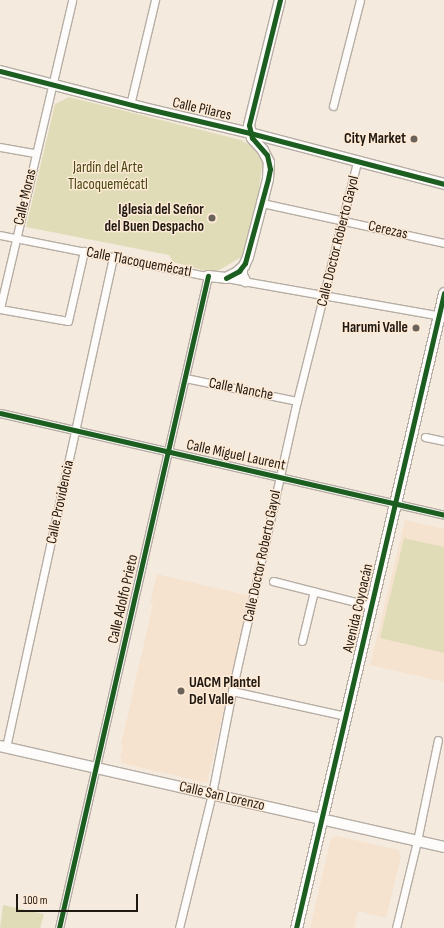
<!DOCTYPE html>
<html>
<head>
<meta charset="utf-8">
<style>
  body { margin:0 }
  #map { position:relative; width:444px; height:928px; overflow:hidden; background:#f5eade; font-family:"Sofia Sans Condensed",sans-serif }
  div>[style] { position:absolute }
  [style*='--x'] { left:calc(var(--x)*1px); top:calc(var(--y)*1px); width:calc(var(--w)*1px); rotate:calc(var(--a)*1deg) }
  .built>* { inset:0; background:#f6e3cf }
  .green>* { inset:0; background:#e0dcb8 }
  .roads { filter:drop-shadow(1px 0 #b6aea5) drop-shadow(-1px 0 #b6aea5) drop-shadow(0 1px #b6aea5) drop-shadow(0 -1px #b6aea5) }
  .street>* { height:7px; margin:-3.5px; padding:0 3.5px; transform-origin:3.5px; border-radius:3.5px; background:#fefcfa }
  .secondary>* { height:10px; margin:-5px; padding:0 5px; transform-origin:5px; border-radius:5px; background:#fefcfa }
  .primary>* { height:11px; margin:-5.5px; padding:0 5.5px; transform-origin:5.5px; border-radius:5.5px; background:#fefcfa }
  .cycleway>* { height:5px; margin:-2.5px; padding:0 2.5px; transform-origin:2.5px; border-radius:2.5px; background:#1b5e20 }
  .dots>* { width:11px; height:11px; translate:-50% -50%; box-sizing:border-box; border:2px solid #feead5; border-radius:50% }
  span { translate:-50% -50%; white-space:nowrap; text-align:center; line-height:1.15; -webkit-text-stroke:3px #feead5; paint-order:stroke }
  .street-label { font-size:15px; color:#201912 }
  .poi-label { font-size:15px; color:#201912; font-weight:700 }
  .right { translate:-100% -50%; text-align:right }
  .left { translate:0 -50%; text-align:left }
  .park-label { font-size:15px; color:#464712 }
  .scale { position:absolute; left:16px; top:894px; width:122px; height:18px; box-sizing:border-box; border:2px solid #201912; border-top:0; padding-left:5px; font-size:12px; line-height:14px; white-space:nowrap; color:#201912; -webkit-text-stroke:3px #feead5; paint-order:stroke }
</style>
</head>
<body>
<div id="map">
  <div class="built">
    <div style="clip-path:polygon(405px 520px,444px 529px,444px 682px,370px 665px)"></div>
    <div style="clip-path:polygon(157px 574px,250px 596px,207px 783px,121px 763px,122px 759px,120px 758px,123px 745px,121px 744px,153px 604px,150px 603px)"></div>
    <div style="clip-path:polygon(337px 836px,398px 850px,401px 856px,386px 918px,358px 911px,354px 928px,310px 928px,331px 838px)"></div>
  </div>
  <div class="green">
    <div style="clip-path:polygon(69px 97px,241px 140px,264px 153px,258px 195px,243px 256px,214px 273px,173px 262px,169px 255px,26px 227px,55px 104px)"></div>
    <div style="clip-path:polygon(404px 538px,444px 547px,444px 653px,380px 638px)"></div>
    <div style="clip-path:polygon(3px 905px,44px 914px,40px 928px,0 928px)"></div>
  </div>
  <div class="roads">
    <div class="street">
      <div style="--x:130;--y:105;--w:108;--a:-76.6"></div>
      <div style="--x:333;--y:106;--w:109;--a:-75.7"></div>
      <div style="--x:0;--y:147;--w:36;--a:10"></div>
      <div style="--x:262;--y:203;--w:186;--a:12.4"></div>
      <div style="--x:0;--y:235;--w:212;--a:11.2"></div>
      <div style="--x:208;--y:276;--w:669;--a:102.87"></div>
      <div style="--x:226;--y:278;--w:219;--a:10"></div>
      <div style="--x:0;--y:308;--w:316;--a:-76.8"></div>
      <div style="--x:0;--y:309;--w:69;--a:10"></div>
      <div style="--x:68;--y:321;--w:72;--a:-77.1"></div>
      <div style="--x:185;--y:378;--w:114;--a:11.6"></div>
      <div style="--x:0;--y:413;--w:456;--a:12.9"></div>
      <div style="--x:425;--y:437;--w:19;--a:12"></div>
      <div style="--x:273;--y:581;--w:101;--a:14.3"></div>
      <div style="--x:302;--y:641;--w:51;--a:-76.5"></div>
      <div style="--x:232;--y:691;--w:117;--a:12.4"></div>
      <div style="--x:6;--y:747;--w:502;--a:-77.68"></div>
      <div style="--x:179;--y:928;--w:138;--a:-76.2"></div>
      <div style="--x:212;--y:794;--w:105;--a:-79"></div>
      <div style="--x:232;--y:691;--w:297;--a:-77.4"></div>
      <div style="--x:297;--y:401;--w:246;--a:-75.9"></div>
      <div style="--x:396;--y:928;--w:89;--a:-76.4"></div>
      <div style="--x:417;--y:841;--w:103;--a:-78.3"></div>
    </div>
    <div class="secondary">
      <div style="--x:0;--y:71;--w:145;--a:14.4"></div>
      <div style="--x:140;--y:107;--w:113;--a:13.3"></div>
      <div style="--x:250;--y:133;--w:201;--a:14.7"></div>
      <div style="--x:242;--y:269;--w:6;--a:90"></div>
      <div style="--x:242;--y:275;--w:7;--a:63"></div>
      <div style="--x:208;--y:276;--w:18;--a:6"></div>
      <div style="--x:226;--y:278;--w:11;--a:-27"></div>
      <div style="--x:236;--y:273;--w:11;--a:-41"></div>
      <div style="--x:244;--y:266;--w:10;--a:-66"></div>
      <div style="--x:248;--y:257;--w:56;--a:-75.5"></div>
      <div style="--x:262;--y:203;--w:25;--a:-76"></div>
      <div style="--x:268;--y:179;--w:17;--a:-87"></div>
      <div style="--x:269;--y:162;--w:13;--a:-117"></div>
      <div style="--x:263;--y:150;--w:16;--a:-133"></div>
      <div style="--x:252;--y:138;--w:13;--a:-103"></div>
      <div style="--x:249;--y:125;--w:129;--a:-76.1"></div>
      <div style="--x:0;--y:746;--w:455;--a:12.8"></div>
    </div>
    <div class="primary">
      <div style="--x:296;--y:928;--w:652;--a:-76.88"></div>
    </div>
  </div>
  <div class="cycleway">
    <div style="--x:0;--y:71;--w:145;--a:14.4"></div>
    <div style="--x:140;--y:107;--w:113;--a:13.3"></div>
    <div style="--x:250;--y:133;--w:201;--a:14.7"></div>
    <div style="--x:226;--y:278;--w:15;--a:-28"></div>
    <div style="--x:239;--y:271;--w:10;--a:-53"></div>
    <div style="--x:245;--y:263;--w:87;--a:-74.7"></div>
    <div style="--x:268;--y:179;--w:10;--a:-79"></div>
    <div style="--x:270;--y:169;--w:14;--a:-102"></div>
    <div style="--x:267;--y:155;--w:23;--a:-131"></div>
    <div style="--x:252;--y:138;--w:13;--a:-103"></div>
    <div style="--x:249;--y:125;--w:129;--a:-76.1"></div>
    <div style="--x:0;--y:413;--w:456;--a:12.9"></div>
    <div style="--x:59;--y:928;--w:669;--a:-77.13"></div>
    <div style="--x:296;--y:928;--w:652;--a:-76.88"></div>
  </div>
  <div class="dots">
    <div style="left:414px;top:139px;background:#6b6259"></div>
    <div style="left:212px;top:218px;background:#6b6259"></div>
    <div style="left:416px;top:328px;background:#6b6259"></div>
    <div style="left:181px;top:691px;background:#6b6259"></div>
  </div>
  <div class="street-label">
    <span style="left:202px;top:109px;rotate:13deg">Calle Pilares</span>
    <span style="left:25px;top:197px;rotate:-77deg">Calle Moras</span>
    <span style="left:388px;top:230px;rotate:13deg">Cerezas</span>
    <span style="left:338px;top:241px;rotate:-76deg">Calle Doctor Roberto Gayol</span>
    <span style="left:139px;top:262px;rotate:11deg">Calle Tlacoquemécatl</span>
    <span style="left:241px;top:389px;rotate:11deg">Calle Nanche</span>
    <span style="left:236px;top:455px;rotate:12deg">Calle Miguel Laurent</span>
    <span style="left:60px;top:502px;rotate:-78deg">Calle Providencia</span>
    <span style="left:262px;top:556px;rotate:-78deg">Calle Doctor Roberto Gayol</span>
    <span style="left:123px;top:599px;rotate:-77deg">Calle Adolfo Prieto</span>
    <span style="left:358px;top:608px;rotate:-77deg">Avenida Coyoacán</span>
    <span style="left:222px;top:796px;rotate:13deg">Calle San Lorenzo</span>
  </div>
  <div class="poi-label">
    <span class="right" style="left:406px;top:139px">City Market</span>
    <span class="right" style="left:204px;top:218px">Iglesia del Señor<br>del Buen Despacho</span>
    <span class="right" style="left:408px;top:328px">Harumi Valle</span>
    <span class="left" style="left:189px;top:691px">UACM Plantel<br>Del Valle</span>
  </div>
  <div class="park-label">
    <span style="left:108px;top:176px">Jardín del Arte<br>Tlacoquemécatl</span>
  </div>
  <div class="scale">100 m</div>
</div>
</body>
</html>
